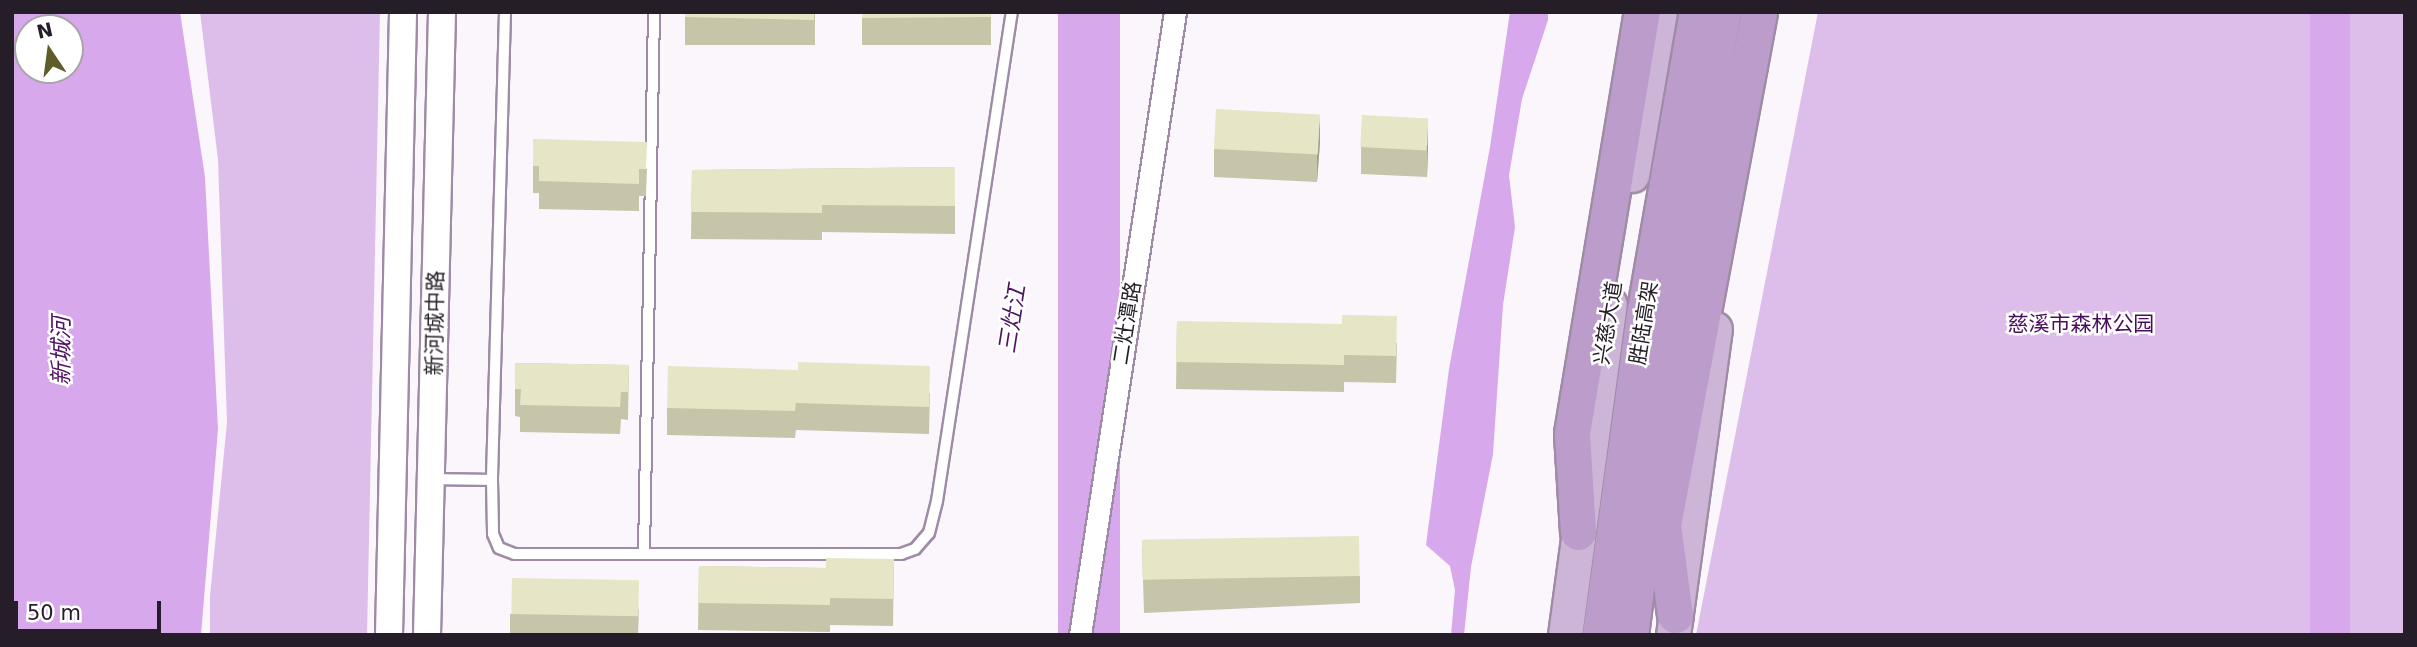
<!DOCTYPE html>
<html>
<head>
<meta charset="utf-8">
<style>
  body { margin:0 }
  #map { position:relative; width:2417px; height:647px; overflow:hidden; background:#faf6fc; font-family:"DejaVu Sans","Noto Sans SC",sans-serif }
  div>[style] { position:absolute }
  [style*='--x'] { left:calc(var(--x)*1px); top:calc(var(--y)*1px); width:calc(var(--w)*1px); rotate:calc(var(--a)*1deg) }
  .green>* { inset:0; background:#ddbeea }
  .water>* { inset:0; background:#d7a8eb; transform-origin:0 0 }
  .roads { filter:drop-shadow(2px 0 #9e8ca6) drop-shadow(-2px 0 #9e8ca6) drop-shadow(0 2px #9e8ca6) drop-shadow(0 -2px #9e8ca6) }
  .service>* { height:10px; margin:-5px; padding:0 5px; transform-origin:5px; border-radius:5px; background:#fff }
  .minor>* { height:21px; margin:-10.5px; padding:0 10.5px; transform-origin:10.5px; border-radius:10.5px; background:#fff }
  .tertiary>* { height:26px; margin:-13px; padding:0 13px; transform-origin:13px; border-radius:13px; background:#fff }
  .primary>* { height:33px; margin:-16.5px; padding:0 16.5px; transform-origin:16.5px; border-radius:16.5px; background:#cdb5d7 }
  .trunk>* { height:35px; margin:-17.5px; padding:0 17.5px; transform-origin:17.5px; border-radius:17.5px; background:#bc9cca }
  .wall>* { inset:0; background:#c6c5a9; transform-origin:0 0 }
  .shaded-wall>* { inset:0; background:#a1a08a }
  .building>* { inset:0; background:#e6e5c5; transform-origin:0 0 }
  span { translate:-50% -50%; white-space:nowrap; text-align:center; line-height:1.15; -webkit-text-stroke:5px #fff; paint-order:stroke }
  .street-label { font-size:21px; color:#251e28 }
  .park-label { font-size:21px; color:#4a0e5e }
  .water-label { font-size:23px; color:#4e1462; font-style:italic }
  .frame { position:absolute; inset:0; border:14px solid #251e28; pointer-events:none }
  .north { position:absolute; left:14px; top:14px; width:70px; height:70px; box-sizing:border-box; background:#fff; border:2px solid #a8a5a9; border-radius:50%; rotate:347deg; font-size:19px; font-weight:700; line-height:28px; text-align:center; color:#251e28 }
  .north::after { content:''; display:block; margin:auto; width:24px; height:32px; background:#5e5c28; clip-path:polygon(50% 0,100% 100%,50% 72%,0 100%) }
  .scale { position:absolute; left:14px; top:601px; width:147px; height:32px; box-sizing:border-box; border:4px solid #251e28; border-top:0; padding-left:9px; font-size:21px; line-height:24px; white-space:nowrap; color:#251e28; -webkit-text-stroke:5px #fff; paint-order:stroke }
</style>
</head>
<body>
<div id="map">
  <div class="green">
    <div style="clip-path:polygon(200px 12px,380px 12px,367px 635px,210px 635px,210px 596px,227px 422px,218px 160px)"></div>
    <div style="clip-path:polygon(1818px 12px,2405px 12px,2405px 635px,1696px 635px)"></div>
  </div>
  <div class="water">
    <div style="clip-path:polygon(evenodd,12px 12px,180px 12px,205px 177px,218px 429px,201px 635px,12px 635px,12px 12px,28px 28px,70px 28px,70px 70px,28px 70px,28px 28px)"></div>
    <div style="left:1058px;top:12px;width:62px;height:631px"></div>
    <div style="clip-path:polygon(1510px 12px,1548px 12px,1548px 20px,1522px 99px,1509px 175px,1515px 227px,1503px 305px,1493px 454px,1471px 567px,1464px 635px,1451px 635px,1455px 590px,1450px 566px,1426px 545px,1449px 369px,1490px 147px)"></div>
    <div style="left:2310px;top:12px;width:40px;height:632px"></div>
  </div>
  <div class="roads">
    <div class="service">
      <div style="--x:505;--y:12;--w:468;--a:91.6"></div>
      <div style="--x:492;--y:480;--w:54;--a:88.9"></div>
      <div style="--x:493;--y:534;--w:15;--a:67"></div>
      <div style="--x:499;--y:548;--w:17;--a:21"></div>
      <div style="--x:515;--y:554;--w:386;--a:0"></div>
      <div style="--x:901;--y:554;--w:15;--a:-20"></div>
      <div style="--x:915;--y:549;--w:21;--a:-49"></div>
      <div style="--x:929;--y:533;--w:33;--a:-76"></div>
      <div style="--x:937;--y:501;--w:495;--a:-81.3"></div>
      <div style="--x:431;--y:479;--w:61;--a:0.9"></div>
      <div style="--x:644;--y:552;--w:540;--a:-88.94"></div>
    </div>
    <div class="minor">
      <div style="--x:1080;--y:635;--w:630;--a:-81.33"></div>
    </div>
    <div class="tertiary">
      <div style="--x:389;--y:635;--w:623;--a:-88.71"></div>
      <div style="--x:427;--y:635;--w:623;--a:-88.62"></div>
    </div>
    <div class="primary">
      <div style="--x:1632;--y:175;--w:165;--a:-80.3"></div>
      <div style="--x:1565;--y:635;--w:334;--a:-82.3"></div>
      <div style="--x:1673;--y:635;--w:309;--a:-82.2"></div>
    </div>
    <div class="trunk">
      <div style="--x:1578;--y:532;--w:99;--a:-93.5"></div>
      <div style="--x:1572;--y:433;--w:427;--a:-80.6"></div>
      <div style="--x:1675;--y:615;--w:91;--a:-97.6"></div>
      <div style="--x:1663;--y:525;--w:522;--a:-79.4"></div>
      <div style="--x:1600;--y:635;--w:323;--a:-82.2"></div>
      <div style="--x:1644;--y:315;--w:308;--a:-80.1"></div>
      <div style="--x:1630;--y:635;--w:319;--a:-82.8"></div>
      <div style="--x:1670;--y:319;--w:312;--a:-80.2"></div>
    </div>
  </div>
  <div class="wall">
    <div style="left:685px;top:12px;width:130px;height:33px"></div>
    <div style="left:862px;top:12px;width:129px;height:33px"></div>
    <div style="clip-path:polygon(533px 139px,647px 169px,646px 196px,639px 196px,639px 211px,539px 209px,539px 193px,533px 193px)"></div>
    <div style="clip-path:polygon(1320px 142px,1317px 182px,1214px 177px,1214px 149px)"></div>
    <div style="clip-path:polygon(1428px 145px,1427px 177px,1361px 174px,1361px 147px)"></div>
    <div style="clip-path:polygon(955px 167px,955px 234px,822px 232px,822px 240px,691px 239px,692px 170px)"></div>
    <div style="clip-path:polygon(1177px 321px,1397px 343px,1396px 383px,1344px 382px,1344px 392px,1176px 389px)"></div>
    <div style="clip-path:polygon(515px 363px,629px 365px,628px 420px,621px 419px,620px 434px,520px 432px,520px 417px,515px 416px)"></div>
    <div style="clip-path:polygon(930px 393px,929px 434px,796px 430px,795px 438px,667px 435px,667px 408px)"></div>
    <div style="clip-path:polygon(1142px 546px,1360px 576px,1360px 603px,1144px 613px)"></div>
    <div style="clip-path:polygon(894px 559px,893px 626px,830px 625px,830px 632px,698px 630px,699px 566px,826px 568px)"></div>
    <div style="clip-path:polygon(639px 609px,638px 635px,510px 635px,510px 614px)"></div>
  </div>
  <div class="shaded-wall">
    <div style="clip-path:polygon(1320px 115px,1320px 142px,1317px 182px,1317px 155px)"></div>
    <div style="clip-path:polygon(1428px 118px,1428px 145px,1427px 177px,1427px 150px)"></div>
  </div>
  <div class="building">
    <div style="clip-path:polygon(685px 12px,814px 12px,814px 20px,685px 17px)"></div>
    <div style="clip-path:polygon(862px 12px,991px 12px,991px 17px,862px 18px)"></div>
    <div style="left:1216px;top:109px;width:104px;height:40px;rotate:3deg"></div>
    <div style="left:1362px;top:115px;width:66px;height:32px;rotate:3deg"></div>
    <div style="clip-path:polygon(533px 139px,647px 142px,646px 169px,639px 169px,639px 184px,539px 181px,539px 166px,533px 166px)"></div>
    <div style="clip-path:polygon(955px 167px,955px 206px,822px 205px,822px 213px,691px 212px,692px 170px)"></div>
    <div style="clip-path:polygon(1342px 315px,1397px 316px,1396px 356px,1344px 355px,1344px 365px,1176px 362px,1177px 321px,1342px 324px)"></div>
    <div style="clip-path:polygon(798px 362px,930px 366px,929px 407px,796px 403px,795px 411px,667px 408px,668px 366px,798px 370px)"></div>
    <div style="clip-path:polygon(515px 363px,629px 365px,628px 392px,621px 392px,620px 407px,520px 405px,521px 389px,515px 389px)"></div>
    <div style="left:1359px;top:536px;width:40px;height:217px;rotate:89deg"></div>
    <div style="clip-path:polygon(826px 558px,894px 559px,893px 599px,830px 598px,830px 605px,698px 603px,699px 566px,826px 568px)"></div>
    <div style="left:512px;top:578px;width:127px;height:36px;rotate:1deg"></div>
  </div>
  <div class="street-label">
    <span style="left:435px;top:323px;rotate:-89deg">新河城中路</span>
    <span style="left:1127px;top:323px;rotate:-81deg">二灶潭路</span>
    <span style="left:1608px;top:323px;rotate:-81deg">兴慈大道</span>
    <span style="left:1644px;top:323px;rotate:-81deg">胜陆高架</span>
  </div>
  <div class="park-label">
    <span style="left:2081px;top:324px">慈溪市森林公园</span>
  </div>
  <div class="water-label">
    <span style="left:1012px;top:319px;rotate:-81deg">三灶江</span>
    <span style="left:61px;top:351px;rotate:-90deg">新城河</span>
  </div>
  <div class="frame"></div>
  <div class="north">N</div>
  <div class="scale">50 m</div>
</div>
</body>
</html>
